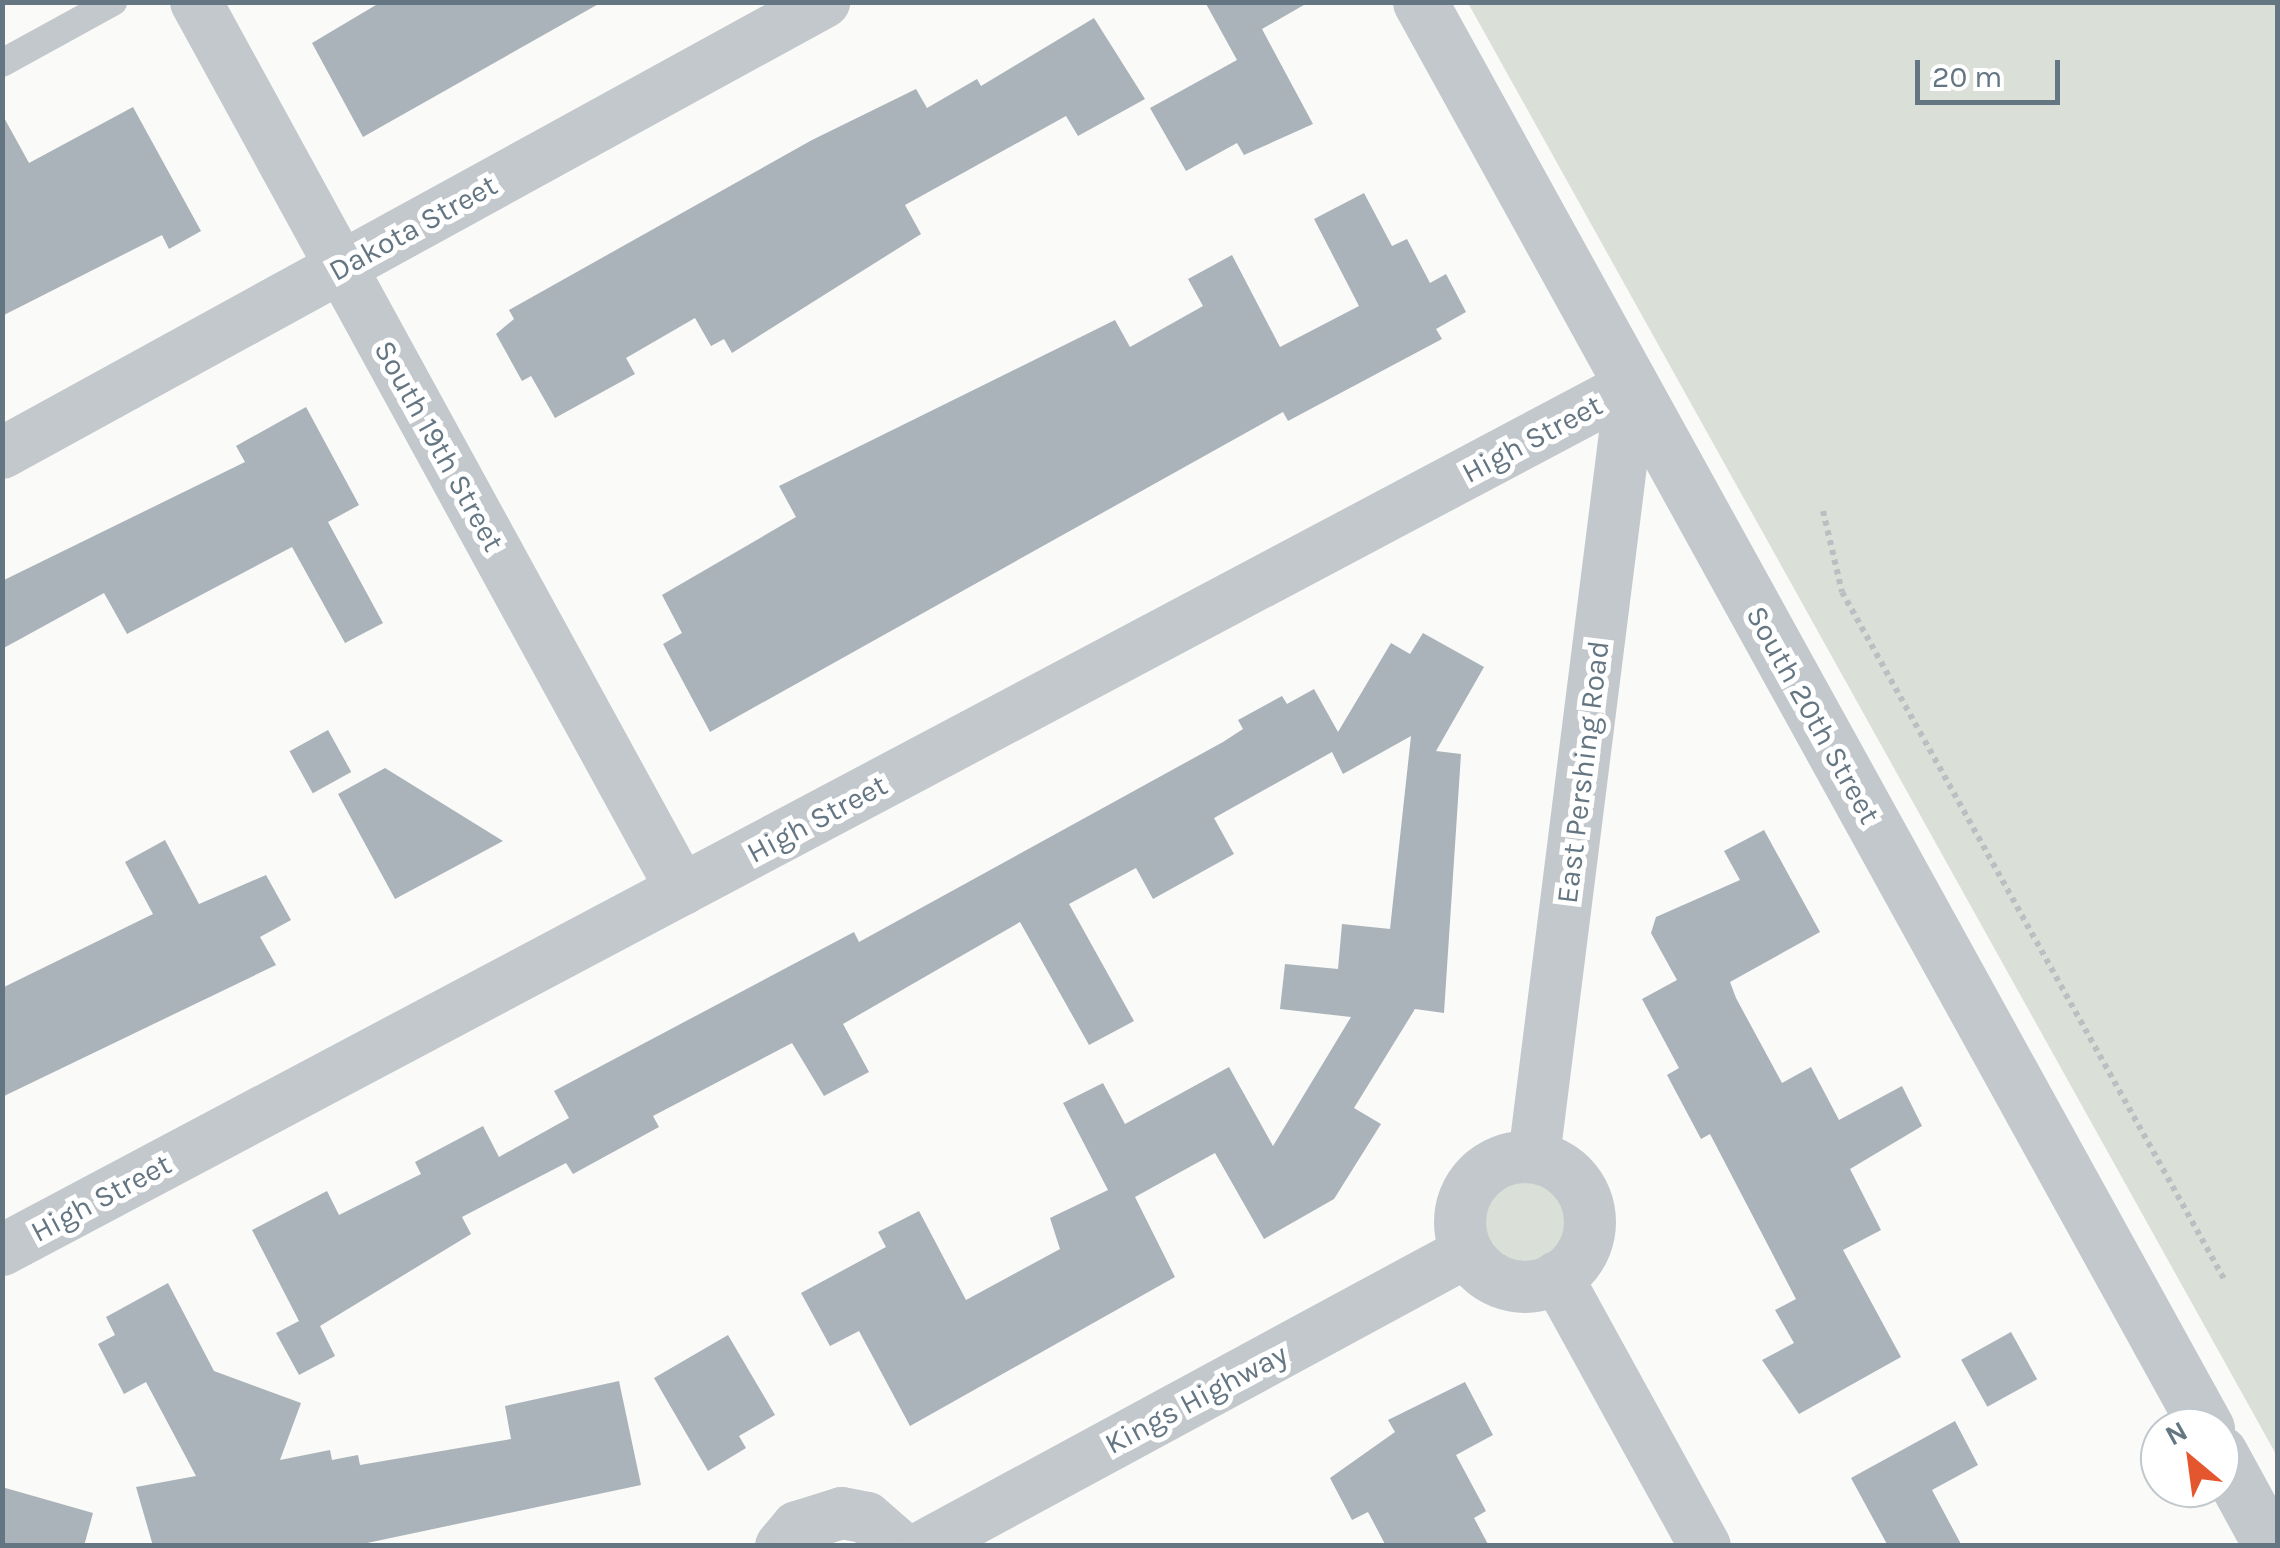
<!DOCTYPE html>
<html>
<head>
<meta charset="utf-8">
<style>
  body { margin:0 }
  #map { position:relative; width:2280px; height:1548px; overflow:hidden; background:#fafaf8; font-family:Karla,sans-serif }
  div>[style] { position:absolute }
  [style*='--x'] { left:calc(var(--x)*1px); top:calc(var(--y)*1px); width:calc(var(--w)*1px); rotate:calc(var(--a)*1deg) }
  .green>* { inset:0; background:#dadfd7 }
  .round { border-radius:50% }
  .building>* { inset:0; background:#aab3b9; transform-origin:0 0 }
  .path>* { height:6px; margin-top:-3px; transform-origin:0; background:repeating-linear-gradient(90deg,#bbbfc2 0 5px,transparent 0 10px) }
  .service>* { height:28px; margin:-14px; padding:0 14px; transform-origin:14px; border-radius:14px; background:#c3c8cc }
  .minor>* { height:52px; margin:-26px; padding:0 26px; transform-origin:26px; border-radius:26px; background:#c3c8cc }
  .minor>.ring { margin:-26px; padding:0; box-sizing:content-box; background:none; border:52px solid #c3c8cc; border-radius:50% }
  .tertiary>* { height:55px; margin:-27.5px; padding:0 27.5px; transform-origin:27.5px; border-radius:27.5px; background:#c3c8cc }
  span { translate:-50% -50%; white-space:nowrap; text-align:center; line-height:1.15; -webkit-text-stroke:10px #fff; paint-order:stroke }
  .street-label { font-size:30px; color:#657683 }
  .frame { position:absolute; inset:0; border:5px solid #657683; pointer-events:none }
  .north { position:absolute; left:2140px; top:1408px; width:100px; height:100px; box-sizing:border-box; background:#fff; border:2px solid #c1c8cd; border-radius:50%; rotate:331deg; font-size:28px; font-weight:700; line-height:40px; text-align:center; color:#657683 }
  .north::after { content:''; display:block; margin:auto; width:35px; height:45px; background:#e4572e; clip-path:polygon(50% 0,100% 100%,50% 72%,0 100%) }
  .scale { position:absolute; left:1915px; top:60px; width:145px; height:45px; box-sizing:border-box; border:5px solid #657683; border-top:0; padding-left:12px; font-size:30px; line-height:35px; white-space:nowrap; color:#657683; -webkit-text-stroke:8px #fff; paint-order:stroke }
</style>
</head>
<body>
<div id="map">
  <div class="green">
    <div style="clip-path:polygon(1468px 3px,2277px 3px,2277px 1456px)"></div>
    <div class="round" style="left:1477px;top:1175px;width:94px;height:94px"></div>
  </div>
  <div class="building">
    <div style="clip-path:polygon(381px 2px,602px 2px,363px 137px,312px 43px)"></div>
    <div style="clip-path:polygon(1205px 2px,1309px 2px,1262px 29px,1313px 124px,1244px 155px,1237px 143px,1186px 171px,1150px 108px,1237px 60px)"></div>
    <div style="clip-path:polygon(1094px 18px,1145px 99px,1078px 136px,1066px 116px,905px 205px,921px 234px,732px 353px,724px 339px,711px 346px,695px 318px,626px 358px,635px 374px,555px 418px,531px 376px,522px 381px,496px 334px,514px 319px,509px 310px,812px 140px,916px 89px,927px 108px,977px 79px,981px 86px)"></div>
    <div style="clip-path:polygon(133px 107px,201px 231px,169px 249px,162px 235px,2px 316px,2px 114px,29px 163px)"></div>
    <div style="clip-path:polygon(1364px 193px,1392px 246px,1407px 239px,1430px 283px,1446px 274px,1466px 312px,1436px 329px,1442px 339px,1288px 421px,1283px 412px,710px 732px,663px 644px,682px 633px,662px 595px,796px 517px,779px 486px,1115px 320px,1130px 347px,1203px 306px,1188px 279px,1232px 255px,1280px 347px,1359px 306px,1314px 219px)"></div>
    <div style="clip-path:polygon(306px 407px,359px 505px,328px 522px,383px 623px,345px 643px,292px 547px,127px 634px,104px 593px,2px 649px,2px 581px,245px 462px,236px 446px)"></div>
    <div style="clip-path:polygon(1423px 633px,1484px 667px,1436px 751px,1461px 754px,1444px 1013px,1415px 1009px,1354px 1108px,1381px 1124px,1334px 1199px,1264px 1239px,1215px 1153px,1135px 1197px,1175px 1277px,910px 1426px,859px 1331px,830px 1346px,801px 1293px,886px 1247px,878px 1232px,919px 1211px,966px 1300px,1060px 1249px,1050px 1218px,1108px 1190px,1063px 1103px,1103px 1083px,1125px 1124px,1229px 1067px,1273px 1146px,1351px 1017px,1280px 1009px,1285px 964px,1338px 969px,1342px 924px,1390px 929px,1411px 736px,1343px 774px,1332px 752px,1214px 818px,1234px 854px,1153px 899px,1136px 868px,1069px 904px,1134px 1021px,1089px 1045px,1020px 922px,843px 1024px,869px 1072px,824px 1096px,792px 1043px,653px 1116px,659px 1127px,573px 1174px,566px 1163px,462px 1217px,471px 1234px,320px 1326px,335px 1356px,299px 1375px,276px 1333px,299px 1321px,252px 1230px,327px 1191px,339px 1215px,421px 1174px,415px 1162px,483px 1126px,499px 1157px,569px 1118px,554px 1091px,854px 932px,859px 942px,1223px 742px,1243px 729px,1238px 720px,1282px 696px,1287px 704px,1314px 689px,1338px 732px,1391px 643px,1410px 654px)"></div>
    <div style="left:328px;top:730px;width:48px;height:44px;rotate:61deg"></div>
    <div style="clip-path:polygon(385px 768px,503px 841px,395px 899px,338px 794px)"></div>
    <div style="clip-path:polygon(1764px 830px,1820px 932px,1730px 982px,1736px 998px,1782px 1083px,1811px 1067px,1839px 1120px,1902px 1086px,1922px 1126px,1850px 1169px,1881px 1230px,1843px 1250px,1901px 1357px,1799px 1414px,1762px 1360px,1794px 1343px,1775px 1310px,1796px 1299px,1710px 1134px,1701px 1139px,1667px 1075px,1679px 1068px,1642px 999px,1677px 980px,1651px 933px,1656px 917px,1740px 880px,1724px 851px)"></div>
    <div style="clip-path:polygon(165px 840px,199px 904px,266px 875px,291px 920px,260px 937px,276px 965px,2px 1097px,2px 988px,153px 914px,125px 862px)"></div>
    <div style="clip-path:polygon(168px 1283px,214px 1371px,301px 1403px,280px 1460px,330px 1450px,332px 1460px,358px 1455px,360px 1465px,511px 1439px,505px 1406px,619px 1381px,641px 1485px,353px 1546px,153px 1546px,136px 1487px,196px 1476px,146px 1382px,124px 1394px,98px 1344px,115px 1335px,106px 1317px)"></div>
    <div style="left:2011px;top:1332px;width:54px;height:57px;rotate:61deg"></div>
    <div style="clip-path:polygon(728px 1335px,775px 1415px,739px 1436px,746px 1448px,708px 1471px,654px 1378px)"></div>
    <div style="clip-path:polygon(1465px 1382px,1493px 1435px,1456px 1455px,1486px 1511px,1474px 1518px,1489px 1546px,1386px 1546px,1368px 1512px,1352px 1520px,1330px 1478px,1395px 1432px,1388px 1420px)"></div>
    <div style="clip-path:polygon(1955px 1421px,1978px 1465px,1932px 1490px,1962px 1546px,1888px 1546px,1851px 1478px)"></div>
    <div style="clip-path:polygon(2px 1487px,93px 1513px,84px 1546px,2px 1546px)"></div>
  </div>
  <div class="path">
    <div style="--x:1823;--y:511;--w:83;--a:76.8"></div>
    <div style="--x:1842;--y:592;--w:786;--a:60.92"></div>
  </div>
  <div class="service">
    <div style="--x:2;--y:63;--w:127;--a:-28.8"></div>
  </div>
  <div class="minor">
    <div style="--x:196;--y:2;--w:1012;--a:61.31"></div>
    <div style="--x:2;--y:453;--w:938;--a:-28.75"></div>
    <div class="ring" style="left:1460px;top:1157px;width:78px;height:78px"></div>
    <div style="--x:1534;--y:1157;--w:777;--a:-82.83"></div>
    <div style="--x:2;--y:1250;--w:1844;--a:-27.94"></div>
    <div style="--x:1557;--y:1277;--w:307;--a:61.2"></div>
    <div style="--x:781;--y:1546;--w:25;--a:-50"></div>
    <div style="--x:797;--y:1527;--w:47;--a:-17.3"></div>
    <div style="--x:842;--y:1513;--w:25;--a:11"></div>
    <div style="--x:867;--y:1518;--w:43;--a:41.2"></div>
    <div style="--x:924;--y:1546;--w:617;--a:-28.43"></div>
  </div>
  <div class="tertiary">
    <div style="--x:1420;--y:2;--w:1629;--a:61.11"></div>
    <div style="--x:2220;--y:1453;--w:106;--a:61.3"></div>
  </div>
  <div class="street-label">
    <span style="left:413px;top:228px;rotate:-29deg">Dakota Street</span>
    <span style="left:1532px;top:439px;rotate:-28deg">High Street</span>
    <span style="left:439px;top:446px;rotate:61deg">South 19th Street</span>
    <span style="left:1813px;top:715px;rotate:61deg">South 20th Street</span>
    <span style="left:1583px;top:772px;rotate:-83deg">East Pershing Road</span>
    <span style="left:817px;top:819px;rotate:-28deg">High Street</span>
    <span style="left:101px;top:1198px;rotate:-28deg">High Street</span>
    <span style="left:1196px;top:1399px;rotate:-28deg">Kings Highway</span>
  </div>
  <div class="frame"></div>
  <div class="north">N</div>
  <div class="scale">20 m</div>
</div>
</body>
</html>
